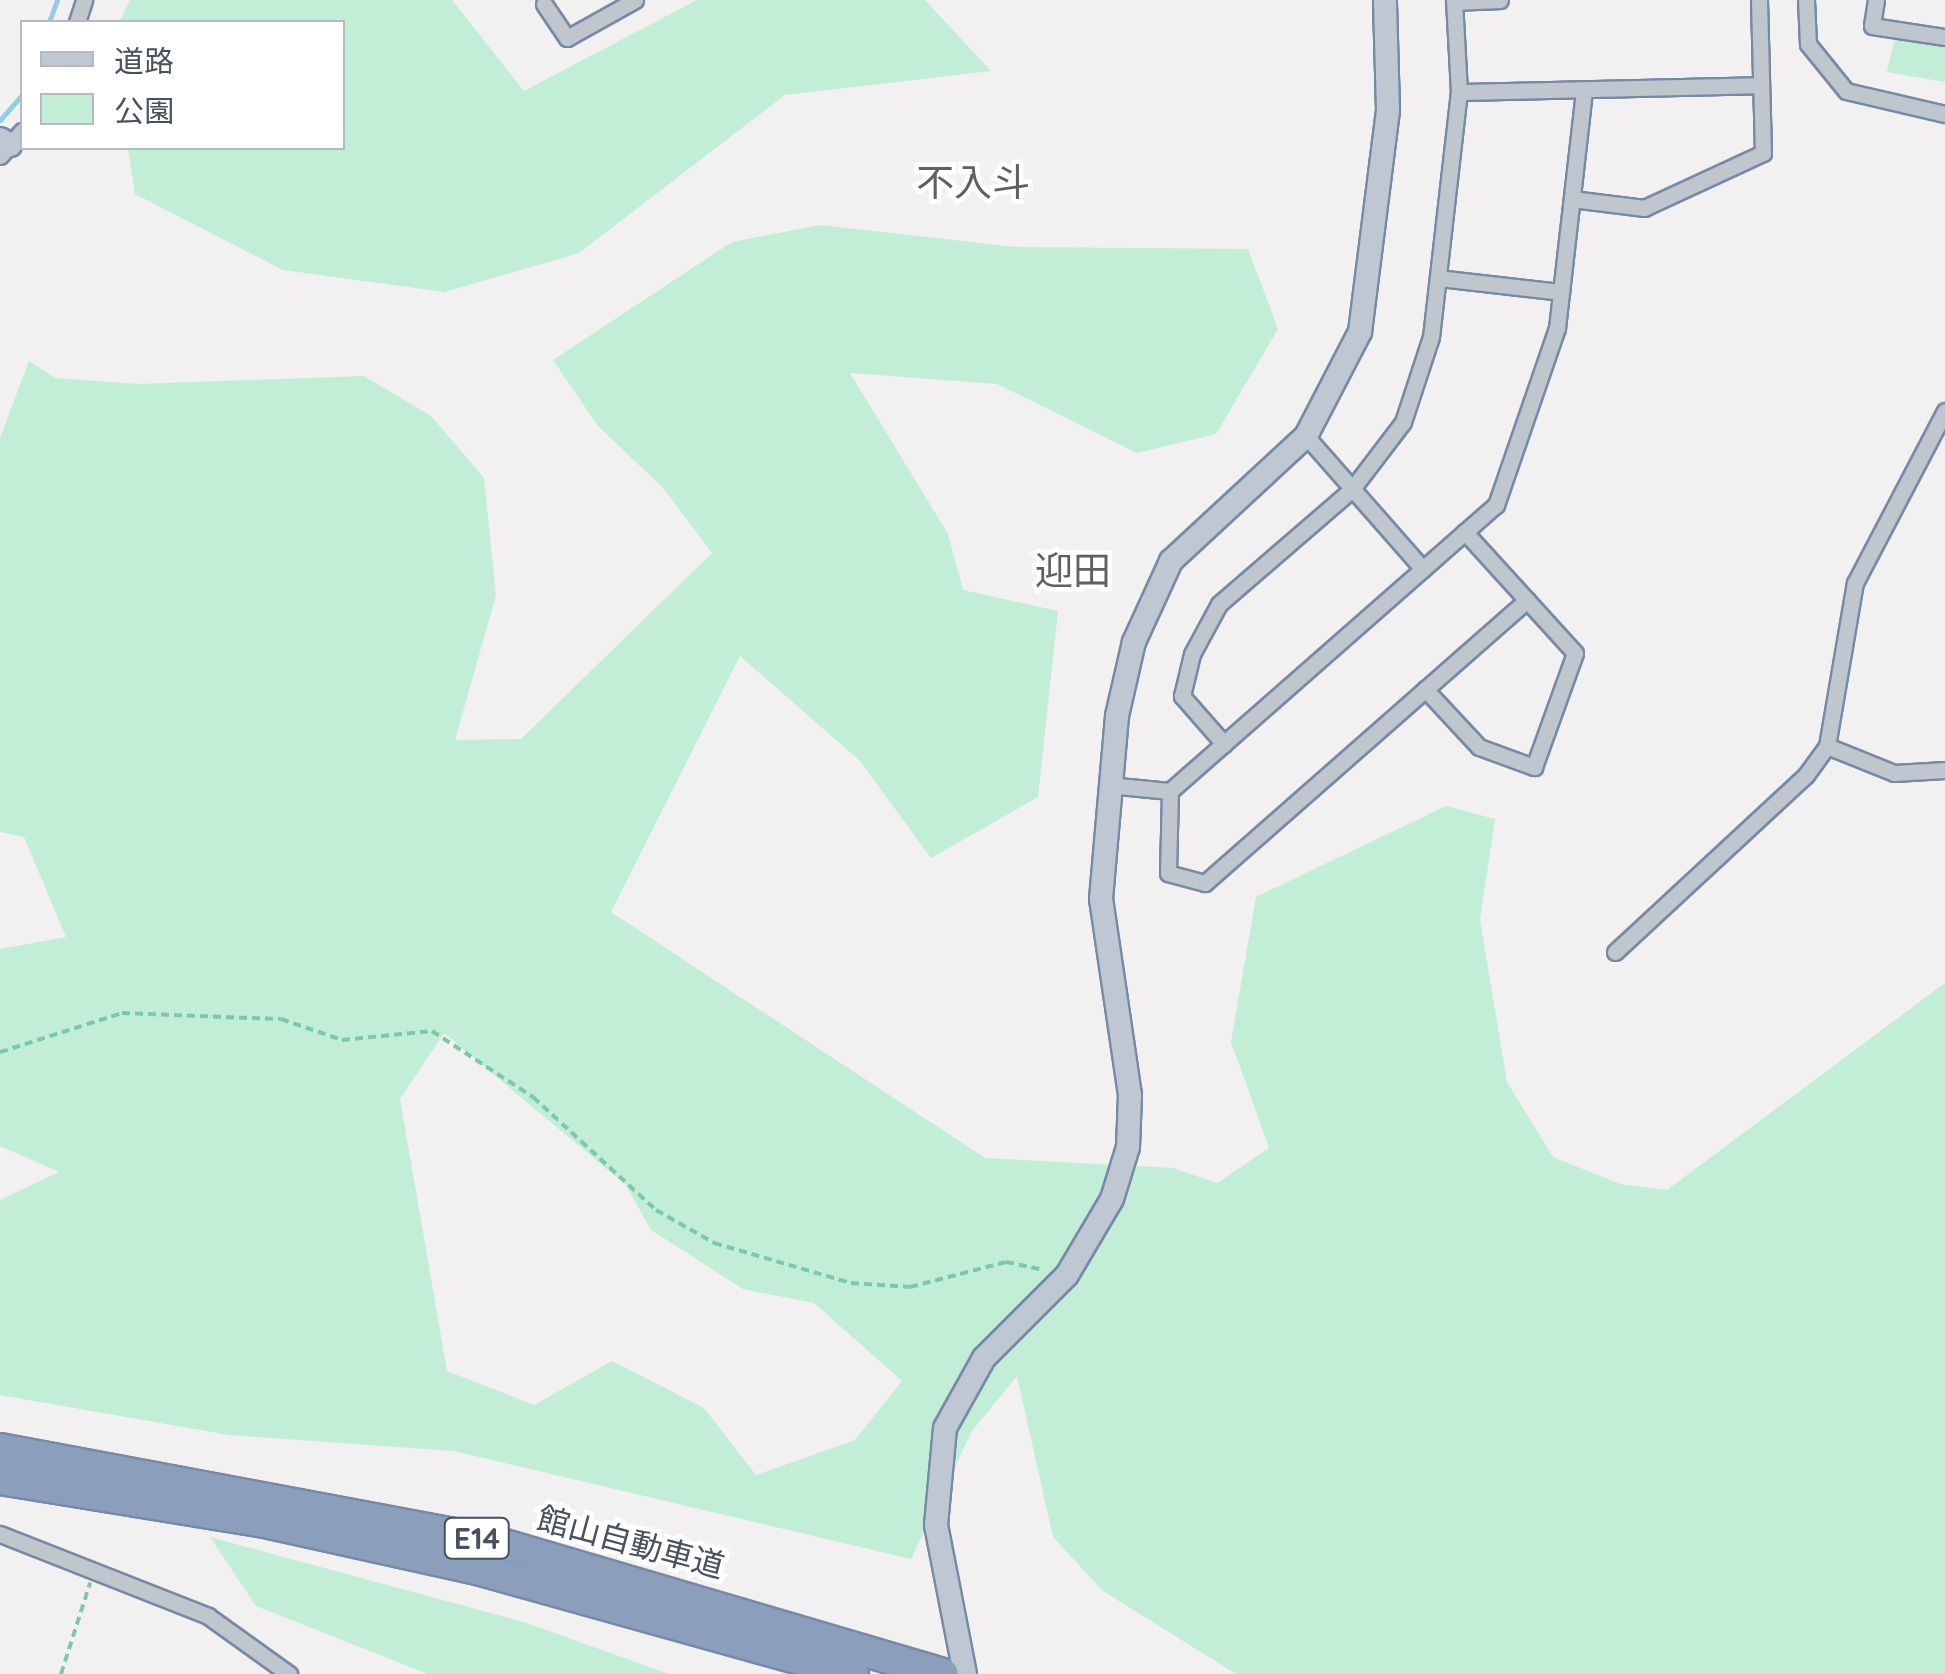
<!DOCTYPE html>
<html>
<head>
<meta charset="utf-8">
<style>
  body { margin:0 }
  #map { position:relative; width:1945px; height:1674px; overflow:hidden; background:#f2f0f0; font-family:Quicksand,"Noto Sans JP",sans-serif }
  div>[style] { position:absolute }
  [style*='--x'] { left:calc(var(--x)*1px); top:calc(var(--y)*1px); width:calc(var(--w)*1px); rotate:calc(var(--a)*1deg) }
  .green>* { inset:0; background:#c2edd7 }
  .stream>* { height:5px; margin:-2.5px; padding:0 2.5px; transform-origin:2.5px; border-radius:2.5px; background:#92cde7 }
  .path>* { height:4px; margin-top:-2px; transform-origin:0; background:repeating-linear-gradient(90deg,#7cc9aa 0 8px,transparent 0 13px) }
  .roads { filter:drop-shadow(2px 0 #7689a7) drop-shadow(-2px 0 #7689a7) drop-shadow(0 2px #7689a7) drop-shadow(0 -2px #7689a7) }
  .street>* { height:15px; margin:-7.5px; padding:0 7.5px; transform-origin:7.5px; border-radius:7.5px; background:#bfc6ce }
  .secondary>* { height:22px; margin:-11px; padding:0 11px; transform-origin:11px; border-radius:11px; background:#bfc7d3 }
  .highway>* { height:30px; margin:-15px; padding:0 15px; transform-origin:15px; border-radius:15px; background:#8b9ebc }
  span { translate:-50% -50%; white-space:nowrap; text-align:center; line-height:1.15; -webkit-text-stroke:9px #fff; paint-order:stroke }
  .shield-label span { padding:2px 8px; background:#fff; border:2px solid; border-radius:8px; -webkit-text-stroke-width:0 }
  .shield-label { font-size:30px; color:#49515d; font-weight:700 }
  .street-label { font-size:32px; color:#49515d }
  .quarter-label { font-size:38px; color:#5d6065 }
  .legend { position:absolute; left:20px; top:20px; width:325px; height:130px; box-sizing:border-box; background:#fff; border:2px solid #b6b9be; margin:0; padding:12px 18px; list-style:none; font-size:30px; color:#49515d }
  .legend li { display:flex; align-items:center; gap:20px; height:50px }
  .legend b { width:50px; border:2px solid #b6b9be }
</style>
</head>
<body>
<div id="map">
  <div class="green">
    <div style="clip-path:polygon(130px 0,452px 0,524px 91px,697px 0,925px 0,991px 71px,785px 95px,579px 253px,445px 292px,283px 270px,135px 194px,128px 148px,342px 148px,342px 22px,119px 22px)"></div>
    <div style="clip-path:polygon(1897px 30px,1945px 37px,1945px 82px,1887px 72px)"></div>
    <div style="clip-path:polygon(evenodd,820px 225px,1015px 247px,1248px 249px,1278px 329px,1216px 434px,1137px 453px,997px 384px,850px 373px,948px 534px,963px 590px,1058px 611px,1038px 797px,931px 858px,860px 761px,740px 656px,611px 912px,985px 1158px,1173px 1168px,1217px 1183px,1269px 1148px,1231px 1042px,1256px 897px,1446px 806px,1495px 819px,1480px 920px,1507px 1082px,1553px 1157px,1620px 1184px,1667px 1190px,1945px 983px,1945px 1674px,1236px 1674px,1103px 1591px,1053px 1537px,1017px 1376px,972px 1431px,911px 1559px,454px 1451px,229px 1435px,0 1395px,0 1200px,59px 1172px,0 1146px,0 949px,66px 937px,24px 837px,0 832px,0 438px,29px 361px,55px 378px,139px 384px,364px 376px,431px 416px,484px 478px,496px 595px,455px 740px,521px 739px,712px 553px,663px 488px,598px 426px,553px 360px,732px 242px,820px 225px,444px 1033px,626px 1185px,651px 1230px,743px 1289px,814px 1303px,902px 1381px,855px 1440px,756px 1475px,704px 1408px,612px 1361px,534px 1405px,447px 1371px,400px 1099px,444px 1033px)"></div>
    <div style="clip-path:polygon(210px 1537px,524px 1622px,669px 1674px,428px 1674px,256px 1606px)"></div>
  </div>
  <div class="stream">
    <div style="--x:49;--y:22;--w:23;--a:-70"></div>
    <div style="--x:0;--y:120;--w:33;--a:-49"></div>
  </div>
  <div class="path">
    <div style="--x:0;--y:1052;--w:128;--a:-17.7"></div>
    <div style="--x:122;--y:1013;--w:159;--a:2.2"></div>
    <div style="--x:281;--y:1019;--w:65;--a:19"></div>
    <div style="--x:342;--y:1040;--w:90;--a:-5.7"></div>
    <div style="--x:432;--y:1031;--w:121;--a:33.2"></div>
    <div style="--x:533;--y:1097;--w:167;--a:42.6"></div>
    <div style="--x:656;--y:1210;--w:67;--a:29.6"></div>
    <div style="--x:714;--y:1243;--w:143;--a:16.3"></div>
    <div style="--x:851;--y:1283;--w:59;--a:3.9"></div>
    <div style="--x:910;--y:1287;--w:99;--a:-14.6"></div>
    <div style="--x:1006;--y:1262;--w:38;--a:12"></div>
    <div style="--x:61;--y:1674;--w:96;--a:-72.3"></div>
  </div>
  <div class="roads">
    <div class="street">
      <div style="--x:1806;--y:0;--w:44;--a:87.4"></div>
      <div style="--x:1808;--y:44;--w:60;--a:51"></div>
      <div style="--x:1846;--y:91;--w:102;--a:13.1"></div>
      <div style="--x:1876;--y:0;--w:26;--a:99"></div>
      <div style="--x:1872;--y:26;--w:74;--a:8.6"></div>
      <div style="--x:1454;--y:2;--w:46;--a:-2.5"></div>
      <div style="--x:544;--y:4;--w:41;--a:55.9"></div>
      <div style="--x:567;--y:38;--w:78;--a:-29.2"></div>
      <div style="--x:77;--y:22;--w:23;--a:-72"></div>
      <div style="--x:1459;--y:92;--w:302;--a:-1.3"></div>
      <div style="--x:0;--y:156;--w:33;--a:-49"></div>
      <div style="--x:1572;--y:199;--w:73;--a:7.1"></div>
      <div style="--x:1644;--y:208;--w:131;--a:-24.8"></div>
      <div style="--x:1763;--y:153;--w:153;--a:-91.5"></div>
      <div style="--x:1438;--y:278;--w:124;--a:6.5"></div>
      <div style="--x:1306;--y:436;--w:177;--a:48.7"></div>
      <div style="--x:1527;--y:600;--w:429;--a:138.7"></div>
      <div style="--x:1205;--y:883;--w:38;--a:-165"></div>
      <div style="--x:1168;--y:873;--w:82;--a:-88.6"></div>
      <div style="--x:1170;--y:791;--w:434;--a:-41.3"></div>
      <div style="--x:1496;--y:505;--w:187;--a:-71"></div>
      <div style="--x:1557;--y:328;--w:240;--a:-83.5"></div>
      <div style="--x:1425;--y:689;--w:79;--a:47"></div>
      <div style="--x:1479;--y:747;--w:59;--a:20"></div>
      <div style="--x:1534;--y:767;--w:121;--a:-70.2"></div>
      <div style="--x:1575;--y:653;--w:164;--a:-132.3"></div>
      <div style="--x:1224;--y:744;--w:64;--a:-131.2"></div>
      <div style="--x:1182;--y:696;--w:43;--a:-76.6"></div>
      <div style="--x:1192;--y:654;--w:57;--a:-61.6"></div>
      <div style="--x:1219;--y:604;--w:176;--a:-40.8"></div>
      <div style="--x:1352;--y:489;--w:84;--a:-52.7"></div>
      <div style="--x:1403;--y:422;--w:89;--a:-71.8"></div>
      <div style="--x:1431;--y:337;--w:247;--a:-83.5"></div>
      <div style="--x:1459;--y:92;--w:92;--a:-93.1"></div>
      <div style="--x:1827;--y:746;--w:72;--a:21.9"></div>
      <div style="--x:1894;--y:773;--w:51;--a:-3.4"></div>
      <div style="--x:1108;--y:785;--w:62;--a:5.5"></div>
      <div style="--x:1615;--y:952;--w:260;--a:-42.8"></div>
      <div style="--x:1806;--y:775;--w:36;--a:-54"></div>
      <div style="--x:1827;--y:746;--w:165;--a:-80.3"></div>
      <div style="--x:1855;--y:583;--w:194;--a:-62.4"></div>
      <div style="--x:0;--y:1534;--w:224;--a:21.5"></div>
      <div style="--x:208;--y:1616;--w:100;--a:35.6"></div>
    </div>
    <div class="secondary">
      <div style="--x:0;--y:139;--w:12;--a:31"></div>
      <div style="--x:965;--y:1674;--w:152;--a:-101"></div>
      <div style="--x:936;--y:1525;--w:97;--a:-84.7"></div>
      <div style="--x:945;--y:1428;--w:80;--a:-60.9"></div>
      <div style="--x:984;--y:1358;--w:117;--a:-45"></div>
      <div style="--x:1067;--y:1275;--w:88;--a:-59.4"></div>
      <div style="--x:1112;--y:1199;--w:54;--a:-72.9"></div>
      <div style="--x:1128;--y:1147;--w:52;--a:-87.8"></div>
      <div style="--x:1130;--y:1095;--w:198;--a:-98.4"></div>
      <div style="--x:1101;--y:899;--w:184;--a:-85"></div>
      <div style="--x:1117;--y:716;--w:76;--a:-77.1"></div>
      <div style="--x:1134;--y:642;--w:89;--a:-65.4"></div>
      <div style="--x:1171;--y:561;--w:184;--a:-42.8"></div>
      <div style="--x:1306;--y:436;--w:117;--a:-62.6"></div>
      <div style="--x:1360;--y:332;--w:224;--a:-82.8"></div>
      <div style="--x:1388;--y:110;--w:110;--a:-91.6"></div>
    </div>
    <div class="highway">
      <div style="--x:0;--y:1449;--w:496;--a:10.6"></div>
      <div style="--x:488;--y:1540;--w:474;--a:16.4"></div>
      <div style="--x:0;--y:1479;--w:268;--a:9.2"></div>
      <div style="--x:265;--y:1522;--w:221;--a:12.5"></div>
      <div style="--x:481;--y:1570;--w:386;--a:15.6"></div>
    </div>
  </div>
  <div class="shield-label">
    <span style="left:477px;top:1538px">E14</span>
  </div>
  <div class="street-label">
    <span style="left:631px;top:1542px;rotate:15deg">館山自動車道</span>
  </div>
  <div class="quarter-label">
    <span style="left:973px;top:183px">不入斗</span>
    <span style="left:1073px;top:571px">迎田</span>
  </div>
  <ul class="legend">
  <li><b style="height:12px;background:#bfc7d3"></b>道路</li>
  <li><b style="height:28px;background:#c2edd7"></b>公園</li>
  </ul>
</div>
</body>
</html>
